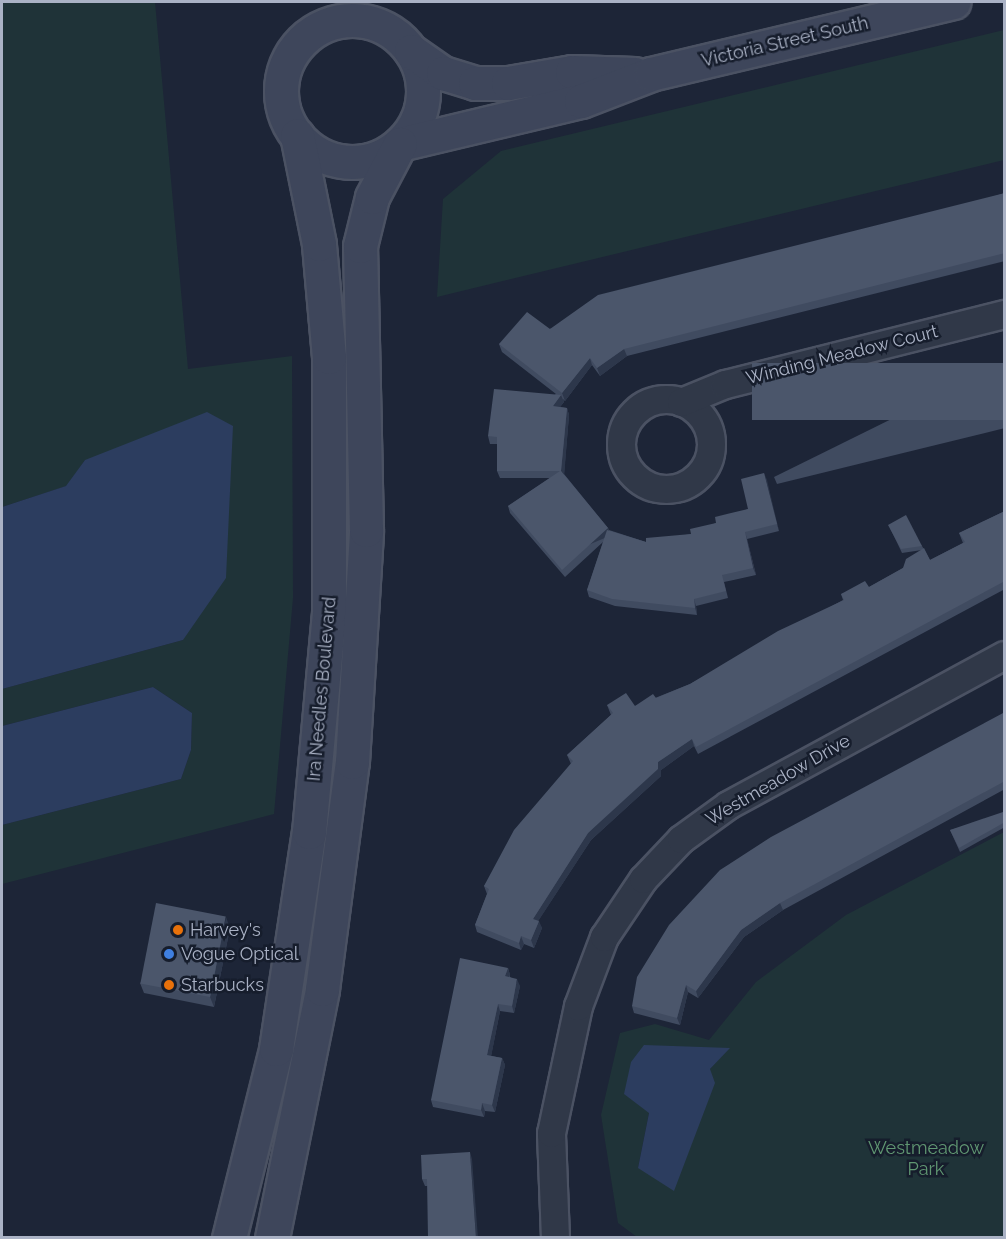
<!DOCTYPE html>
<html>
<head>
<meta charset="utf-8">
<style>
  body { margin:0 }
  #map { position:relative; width:1006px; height:1239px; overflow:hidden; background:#1d2537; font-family:Raleway,sans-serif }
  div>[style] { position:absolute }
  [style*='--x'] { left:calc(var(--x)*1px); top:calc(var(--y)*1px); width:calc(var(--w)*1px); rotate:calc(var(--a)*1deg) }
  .green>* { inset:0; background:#1f3338 }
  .water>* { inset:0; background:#2c3d5f }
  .roads { filter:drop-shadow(2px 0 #4b5263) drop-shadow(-2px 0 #4b5263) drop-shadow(0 2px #4b5263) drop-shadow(0 -2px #4b5263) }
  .minor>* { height:27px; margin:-13.5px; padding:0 13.5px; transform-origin:13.5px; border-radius:13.5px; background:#303848 }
  .minor>.ring { margin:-13.5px; padding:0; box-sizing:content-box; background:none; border:27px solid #303848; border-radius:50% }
  .secondary>* { height:33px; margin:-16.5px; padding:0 16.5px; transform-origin:16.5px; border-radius:16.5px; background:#3e465b }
  .secondary>.ring { margin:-16.5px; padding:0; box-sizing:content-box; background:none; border:33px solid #3e465b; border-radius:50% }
  .wall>* { inset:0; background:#404b60 }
  .shaded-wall>* { inset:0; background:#2d374b; transform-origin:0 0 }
  .building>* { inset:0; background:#4b566b; transform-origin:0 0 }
  .dots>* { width:16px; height:16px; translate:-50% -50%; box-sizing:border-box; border:3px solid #161d2c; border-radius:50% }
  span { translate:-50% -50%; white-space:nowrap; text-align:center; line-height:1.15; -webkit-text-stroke:5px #161d2c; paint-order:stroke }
  .street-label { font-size:18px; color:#aab2c5 }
  .poi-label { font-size:18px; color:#aab2c5 }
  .left { translate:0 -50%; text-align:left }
  .park-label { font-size:18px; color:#609772 }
  .frame { position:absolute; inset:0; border:3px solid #aab2c5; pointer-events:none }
</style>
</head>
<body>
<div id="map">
  <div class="green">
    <div style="clip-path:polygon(2px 2px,155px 2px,188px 369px,292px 356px,293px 598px,274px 814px,2px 884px,2px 825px,181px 779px,191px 750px,192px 713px,153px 687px,2px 726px,2px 689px,183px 640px,85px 460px,67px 486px,2px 507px)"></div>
    <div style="clip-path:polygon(1004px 30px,1004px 160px,437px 297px,443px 199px,501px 151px)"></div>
    <div style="clip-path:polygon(evenodd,1004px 832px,1004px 1237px,637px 1237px,618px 1223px,601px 1115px,620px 1033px,655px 1024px,709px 1040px,756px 982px,846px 915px,1004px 832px,729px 1048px,710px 1069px,638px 1168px,649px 1113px,729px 1048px)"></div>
  </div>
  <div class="water">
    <div style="clip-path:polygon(207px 412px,233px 426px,226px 578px,183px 640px,2px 689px,2px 507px,66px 486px,85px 460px)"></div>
    <div style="clip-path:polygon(153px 687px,192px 713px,191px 750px,181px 779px,2px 825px,2px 726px)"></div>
    <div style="clip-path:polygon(644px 1045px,730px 1048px,710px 1069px,715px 1083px,674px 1191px,638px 1168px,649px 1113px,624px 1094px,631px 1062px)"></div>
  </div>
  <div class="roads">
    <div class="minor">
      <div class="ring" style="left:621px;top:399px;width:63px;height:63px"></div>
      <div style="--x:681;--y:402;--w:48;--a:-22.2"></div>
      <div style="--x:725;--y:384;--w:288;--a:-14.1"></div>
      <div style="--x:555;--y:1238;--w:105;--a:-92.2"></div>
      <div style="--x:551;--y:1133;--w:130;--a:-78"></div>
      <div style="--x:578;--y:1006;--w:74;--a:-69.4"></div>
      <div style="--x:604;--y:937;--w:70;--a:-56.1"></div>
      <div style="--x:643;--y:879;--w:55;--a:-46.5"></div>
      <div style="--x:681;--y:839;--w:58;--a:-35.9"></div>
      <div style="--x:728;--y:805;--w:314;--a:-28.5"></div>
    </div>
    <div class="secondary">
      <div class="ring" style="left:281px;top:20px;width:109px;height:109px"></div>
      <div style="--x:411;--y:51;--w:39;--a:35"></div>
      <div style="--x:443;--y:73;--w:34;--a:17"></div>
      <div style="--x:475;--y:83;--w:33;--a:0"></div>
      <div style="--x:508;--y:83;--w:65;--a:-9.8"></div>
      <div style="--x:572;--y:72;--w:63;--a:1.8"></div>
      <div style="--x:400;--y:144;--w:186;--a:-13.4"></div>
      <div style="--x:581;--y:101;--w:75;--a:-21.1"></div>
      <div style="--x:651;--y:74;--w:311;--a:-13.4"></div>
      <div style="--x:229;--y:1238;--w:195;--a:-76"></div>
      <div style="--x:276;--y:1049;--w:219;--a:-81.4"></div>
      <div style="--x:309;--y:832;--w:222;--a:-84.8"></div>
      <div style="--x:329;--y:611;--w:254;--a:-90"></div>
      <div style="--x:329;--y:357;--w:113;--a:-95.1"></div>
      <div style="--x:319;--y:244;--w:111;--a:-101.4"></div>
      <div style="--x:272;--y:1238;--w:254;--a:-78.6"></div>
      <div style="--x:322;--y:989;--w:229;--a:-82.5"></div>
      <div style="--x:352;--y:762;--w:232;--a:-86.5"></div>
      <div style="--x:366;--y:530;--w:284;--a:-91.2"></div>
      <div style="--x:360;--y:246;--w:50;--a:-76.2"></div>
      <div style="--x:372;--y:197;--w:60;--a:-62.2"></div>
    </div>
  </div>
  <div class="wall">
    <div style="clip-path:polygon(1005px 193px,1005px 261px,627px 356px,600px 376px,592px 365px,565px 401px,563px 399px,564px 402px,560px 407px,567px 408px,569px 415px,564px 474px,608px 528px,609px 530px,646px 542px,691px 534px,748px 509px,764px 473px,779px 531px,747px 539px,756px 575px,724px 582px,728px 598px,696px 606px,697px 615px,615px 606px,589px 597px,587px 590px,603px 542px,565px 577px,510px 513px,508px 506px,550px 478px,500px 478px,497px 471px,497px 444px,490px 444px,488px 436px,556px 394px,502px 352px,499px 344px)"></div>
    <div style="clip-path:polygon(1005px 363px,1005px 428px,777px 484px,774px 477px)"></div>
    <div style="clip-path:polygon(1005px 511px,1005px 589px,698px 754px,694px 746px,661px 770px,661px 776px,591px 840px,538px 921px,542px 928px,534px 948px,524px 944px,521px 950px,477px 932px,475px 925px,487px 894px,484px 886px,571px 764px,567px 755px,611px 715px,607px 705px,635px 706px,690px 684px,843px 600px,841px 594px,869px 587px,903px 568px,922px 550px,902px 553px,890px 528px,922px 546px,930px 560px,963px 543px,959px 533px)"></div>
    <div style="clip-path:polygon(1005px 712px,1005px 789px,783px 910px,744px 937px,698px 998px,688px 992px,680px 1025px,634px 1013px,632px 1006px)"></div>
    <div style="clip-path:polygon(1005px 815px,1005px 827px,960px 852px,950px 830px)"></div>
    <div style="clip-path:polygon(230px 928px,214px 1007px,144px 993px,140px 983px)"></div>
    <div style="clip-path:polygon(508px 968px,510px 975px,510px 977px,520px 986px,514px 1013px,500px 1011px,491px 1056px,502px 1058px,505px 1065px,495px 1112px,485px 1111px,484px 1117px,433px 1107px,431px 1100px)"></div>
    <div style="clip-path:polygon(472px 1159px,427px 1186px,425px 1186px,422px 1179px)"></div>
  </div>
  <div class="shaded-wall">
    <div style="clip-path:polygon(624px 349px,627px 356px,600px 376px,597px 368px)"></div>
    <div style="clip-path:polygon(590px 358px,592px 365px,565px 401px,562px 393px)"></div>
    <div style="clip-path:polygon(561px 395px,564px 402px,555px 413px,553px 406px)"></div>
    <div style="clip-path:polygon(567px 408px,569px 415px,564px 478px,561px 471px)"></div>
    <div style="clip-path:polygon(764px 473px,767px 480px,779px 531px,777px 524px)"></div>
    <div style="left:608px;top:528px;width:8px;height:62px;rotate:67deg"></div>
    <div style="clip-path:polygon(745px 532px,747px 539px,756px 575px,753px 568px)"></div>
    <div style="clip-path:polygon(694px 599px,696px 606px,697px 615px,695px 608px)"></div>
    <div style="clip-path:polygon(692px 739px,694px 746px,661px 770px,661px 776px,591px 840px,535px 926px,533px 919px,588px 833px,658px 762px)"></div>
    <div style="clip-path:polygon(780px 903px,783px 910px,744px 937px,698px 998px,696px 991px,741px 930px)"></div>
    <div style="clip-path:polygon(226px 917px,230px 928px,214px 1007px,210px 997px)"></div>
    <div style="clip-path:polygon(539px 921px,542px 928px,534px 948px,531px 940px)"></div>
    <div style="clip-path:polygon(521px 936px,524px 944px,521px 950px,519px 943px)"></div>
    <div style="clip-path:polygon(508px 968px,510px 975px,507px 983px,505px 976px)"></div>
    <div style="clip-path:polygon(517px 979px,520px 986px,514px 1013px,512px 1006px)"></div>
    <div style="clip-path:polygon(686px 985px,688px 992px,680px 1025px,677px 1018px)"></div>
    <div style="clip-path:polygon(498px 1004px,500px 1011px,490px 1062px,487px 1055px)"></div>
    <div style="clip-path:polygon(502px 1058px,505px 1065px,495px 1112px,492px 1105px)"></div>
    <div style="clip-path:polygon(482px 1103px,485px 1111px,484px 1117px,481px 1110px)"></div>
    <div style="clip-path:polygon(470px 1152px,472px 1159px,478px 1238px,476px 1238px)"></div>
  </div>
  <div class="building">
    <div style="clip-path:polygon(1005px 193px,1005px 253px,624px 349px,597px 368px,590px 358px,562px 393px,499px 344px,527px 312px,550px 329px,598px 295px)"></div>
    <div style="left:1005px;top:363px;width:57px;height:253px;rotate:90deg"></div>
    <div style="clip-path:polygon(494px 389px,561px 395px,553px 406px,567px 408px,561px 471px,608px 528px,562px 570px,508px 506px,560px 471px,497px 471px,497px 437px,488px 436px)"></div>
    <div style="clip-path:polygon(764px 473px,777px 524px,745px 532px,753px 568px,722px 575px,726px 591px,694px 599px,695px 608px,612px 599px,587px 590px,607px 530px,646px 542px,646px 538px,691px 534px,690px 529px,716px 523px,715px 517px,748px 509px,741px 479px)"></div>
    <div style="clip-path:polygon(1005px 511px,1005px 581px,696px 747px,692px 739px,658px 762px,658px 769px,588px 833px,533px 919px,539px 921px,531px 940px,521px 936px,519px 943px,475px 925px,489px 889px,484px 886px,514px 830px,573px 761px,567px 755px,613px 713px,607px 705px,626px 693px,635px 706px,653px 694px,656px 698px,690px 684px,778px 631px,844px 600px,841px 594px,865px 581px,869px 587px,903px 568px,906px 559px,924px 548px,930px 560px,965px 542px,959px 533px)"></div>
    <div style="clip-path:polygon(906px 515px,922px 546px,901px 549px,888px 525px)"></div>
    <div style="clip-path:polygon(1005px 712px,1005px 781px,780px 903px,741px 930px,696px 991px,686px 985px,677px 1018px,632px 1006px,637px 977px,669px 925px,720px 870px,771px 837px)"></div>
    <div style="clip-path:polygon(1003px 812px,1005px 815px,1005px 822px,959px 848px,950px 830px)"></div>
    <div style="left:156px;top:903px;width:71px;height:82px;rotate:11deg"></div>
    <div style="clip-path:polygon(460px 958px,508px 968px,505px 976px,517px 979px,512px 1006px,498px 1004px,487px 1055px,502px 1058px,492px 1105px,482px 1103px,481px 1110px,431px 1100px)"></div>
    <div style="clip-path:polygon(470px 1152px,476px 1238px,428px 1238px,427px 1179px,422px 1179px,421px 1155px)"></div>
  </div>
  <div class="dots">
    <div style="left:178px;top:930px;background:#e8710a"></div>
    <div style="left:169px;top:954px;background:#3f7fe0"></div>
    <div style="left:169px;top:985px;background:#e8710a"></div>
  </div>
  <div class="street-label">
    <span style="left:785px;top:42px;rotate:-13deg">Victoria Street South</span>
    <span style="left:842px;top:355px;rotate:-14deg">Winding Meadow Court</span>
    <span style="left:322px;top:689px;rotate:-85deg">Ira Needles Boulevard</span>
    <span style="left:778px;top:780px;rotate:-30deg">Westmeadow Drive</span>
  </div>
  <div class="poi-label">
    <span class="left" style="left:190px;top:930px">Harvey's</span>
    <span class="left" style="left:181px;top:954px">Vogue Optical</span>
    <span class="left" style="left:181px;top:985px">Starbucks</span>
  </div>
  <div class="park-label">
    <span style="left:926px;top:1159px">Westmeadow<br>Park</span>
  </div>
  <div class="frame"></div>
</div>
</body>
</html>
